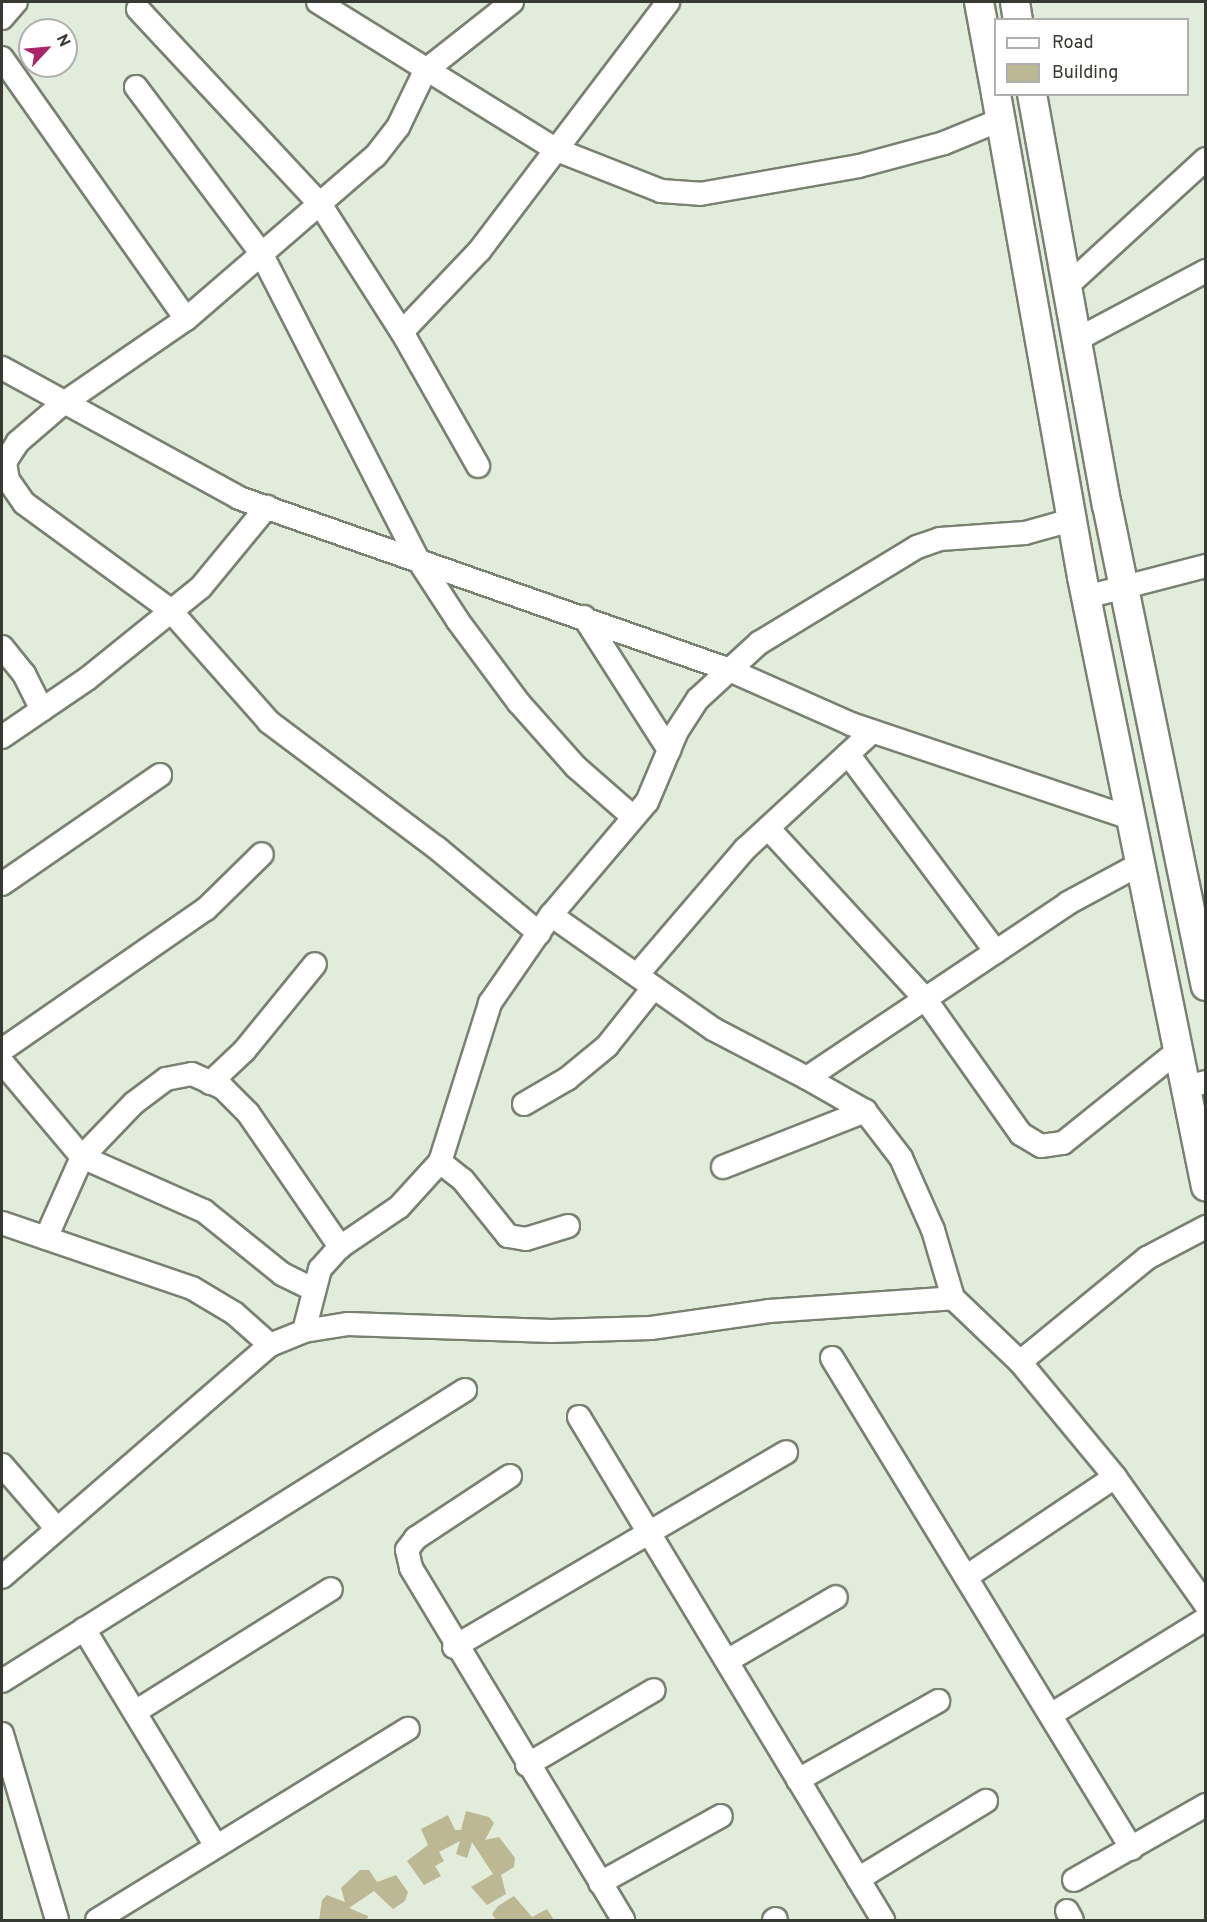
<!DOCTYPE html>
<html>
<head>
<meta charset="utf-8">
<style>
  body { margin:0 }
  #map { position:relative; width:1207px; height:1922px; overflow:hidden; background:#e2ecda; font-family:Overpass,sans-serif }
  div>[style] { position:absolute }
  [style*='--x'] { left:calc(var(--x)*1px); top:calc(var(--y)*1px); width:calc(var(--w)*1px); rotate:calc(var(--a)*1deg) }
  .building>* { inset:0; background:#bcb893 }
  .roads { filter:drop-shadow(2px 0 #798171) drop-shadow(-2px 0 #798171) drop-shadow(0 2px #798171) drop-shadow(0 -2px #798171) }
  .minor>* { height:22px; margin:-11px; padding:0 11px; transform-origin:11px; border-radius:11px; background:#fff }
  .tertiary>* { height:28px; margin:-14px; padding:0 14px; transform-origin:14px; border-radius:14px; background:#fff }
  span { translate:-50% -50%; white-space:nowrap; text-align:center; line-height:1.15; -webkit-text-stroke:4.5px #fff; paint-order:stroke }
  .frame { position:absolute; inset:0; border:3px solid #363a32; pointer-events:none }
  .legend { position:absolute; left:994px; top:18px; width:195px; height:78px; box-sizing:border-box; background:#fff; border:2px solid #afb0ad; margin:0; padding:8px 10px; list-style:none; font-size:18px; color:#363a32 }
  .legend li { display:flex; align-items:center; gap:12px; height:30px }
  .legend b { width:30px; border:2px solid #afb0ad }
  .north { position:absolute; left:18px; top:18px; width:60px; height:60px; box-sizing:border-box; background:#fff; border:2px solid #afb0ad; border-radius:50%; rotate:64deg; font-size:16px; font-weight:700; line-height:24px; text-align:center; color:#363a32 }
  .north::after { content:''; display:block; margin:auto; width:21px; height:27px; background:#ac256b; clip-path:polygon(50% 0,100% 100%,50% 72%,0 100%) }
</style>
</head>
<body>
<div id="map">
  <div class="building">
    <div style="clip-path:polygon(466px 1811px,489px 1817px,494px 1823px,485px 1840px,499px 1837px,515px 1858px,514px 1867px,501px 1875px,506px 1894px,487px 1905px,471px 1887px,493px 1874px,472px 1842px,467px 1858px,456px 1854px,460px 1841px,439px 1852px,444px 1861px,435px 1866px,441px 1876px,424px 1885px,407px 1861px,428px 1845px,421px 1829px,448px 1815px,455px 1830px,461px 1830px)"></div>
    <div style="clip-path:polygon(360px 1870px,369px 1870px,377px 1882px,396px 1875px,408px 1892px,405px 1901px,393px 1909px,374px 1891px,349px 1908px,368px 1916px,367px 1920px,319px 1920px,322px 1900px,327px 1895px,345px 1902px,341px 1888px)"></div>
    <div style="clip-path:polygon(514px 1896px,532px 1917px,547px 1909px,554px 1920px,496px 1920px,492px 1914px,498px 1906px)"></div>
  </div>
  <div class="roads">
    <div class="minor">
      <div style="--x:318;--y:2;--w:281;--a:31.8"></div>
      <div style="--x:557;--y:150;--w:112;--a:21.5"></div>
      <div style="--x:661;--y:191;--w:39;--a:4"></div>
      <div style="--x:700;--y:194;--w:161;--a:-10"></div>
      <div style="--x:859;--y:166;--w:88;--a:-15.1"></div>
      <div style="--x:944;--y:143;--w:61;--a:-22.3"></div>
      <div style="--x:512;--y:2;--w:111;--a:141.6"></div>
      <div style="--x:425;--y:71;--w:62;--a:115.7"></div>
      <div style="--x:398;--y:127;--w:37;--a:128"></div>
      <div style="--x:375;--y:156;--w:250;--a:139.2"></div>
      <div style="--x:186;--y:319;--w:152;--a:145.5"></div>
      <div style="--x:61;--y:405;--w:57;--a:139.3"></div>
      <div style="--x:18;--y:442;--w:24;--a:123"></div>
      <div style="--x:5;--y:462;--w:18;--a:81"></div>
      <div style="--x:8;--y:480;--w:28;--a:55"></div>
      <div style="--x:24;--y:503;--w:181;--a:36.2"></div>
      <div style="--x:170;--y:610;--w:149;--a:48.5"></div>
      <div style="--x:269;--y:722;--w:210;--a:36.9"></div>
      <div style="--x:437;--y:848;--w:133;--a:39.8"></div>
      <div style="--x:138;--y:9;--w:267;--a:47"></div>
      <div style="--x:320;--y:204;--w:152;--a:57.4"></div>
      <div style="--x:402;--y:332;--w:154;--a:60.4"></div>
      <div style="--x:2;--y:18;--w:21;--a:-49"></div>
      <div style="--x:2;--y:58;--w:319;--a:54.8"></div>
      <div style="--x:136;--y:87;--w:208;--a:53"></div>
      <div style="--x:261;--y:253;--w:343;--a:62.9"></div>
      <div style="--x:417;--y:558;--w:75;--a:56.9"></div>
      <div style="--x:458;--y:621;--w:102;--a:53.4"></div>
      <div style="--x:519;--y:703;--w:86;--a:48.3"></div>
      <div style="--x:576;--y:767;--w:74;--a:41.2"></div>
      <div style="--x:1065;--y:288;--w:191;--a:-42.5"></div>
      <div style="--x:402;--y:332;--w:113;--a:-46.4"></div>
      <div style="--x:480;--y:250;--w:311;--a:-52.8"></div>
      <div style="--x:1076;--y:340;--w:147;--a:-28"></div>
      <div style="--x:2;--y:368;--w:270;--a:28.7"></div>
      <div style="--x:239;--y:498;--w:517;--a:19.31"></div>
      <div style="--x:727;--y:669;--w:136;--a:23.9"></div>
      <div style="--x:851;--y:724;--w:295;--a:18.6"></div>
      <div style="--x:1086;--y:597;--w:124;--a:-14.5"></div>
      <div style="--x:584;--y:617;--w:158;--a:57.4"></div>
      <div style="--x:2;--y:647;--w:35;--a:51"></div>
      <div style="--x:24;--y:674;--w:40;--a:63.4"></div>
      <div style="--x:2;--y:737;--w:103;--a:-34.3"></div>
      <div style="--x:87;--y:679;--w:146;--a:-38.9"></div>
      <div style="--x:201;--y:587;--w:104;--a:-50.5"></div>
      <div style="--x:848;--y:754;--w:247;--a:53.2"></div>
      <div style="--x:768;--y:828;--w:234;--a:47.4"></div>
      <div style="--x:926;--y:1000;--w:164;--a:54.7"></div>
      <div style="--x:1021;--y:1134;--w:23;--a:31"></div>
      <div style="--x:1041;--y:1146;--w:22;--a:-8"></div>
      <div style="--x:1063;--y:1143;--w:147;--a:-38.7"></div>
      <div style="--x:2;--y:884;--w:192;--a:-34.6"></div>
      <div style="--x:551;--y:915;--w:198;--a:35.1"></div>
      <div style="--x:713;--y:1029;--w:106;--a:27.5"></div>
      <div style="--x:807;--y:1078;--w:314;--a:-33.8"></div>
      <div style="--x:1068;--y:903;--w:82;--a:-28.4"></div>
      <div style="--x:637;--y:975;--w:166;--a:-49.4"></div>
      <div style="--x:745;--y:849;--w:173;--a:-42.7"></div>
      <div style="--x:2;--y:1050;--w:248;--a:-34.7"></div>
      <div style="--x:206;--y:909;--w:78;--a:-44.5"></div>
      <div style="--x:2;--y:1062;--w:124;--a:49.9"></div>
      <div style="--x:82;--y:1157;--w:133;--a:23.9"></div>
      <div style="--x:204;--y:1211;--w:100;--a:38.9"></div>
      <div style="--x:282;--y:1274;--w:32;--a:26"></div>
      <div style="--x:807;--y:1078;--w:67;--a:29.6"></div>
      <div style="--x:865;--y:1111;--w:59;--a:52.5"></div>
      <div style="--x:901;--y:1158;--w:79;--a:66"></div>
      <div style="--x:933;--y:1230;--w:71;--a:73.6"></div>
      <div style="--x:210;--y:1083;--w:47;--a:-43.3"></div>
      <div style="--x:244;--y:1051;--w:112;--a:-50.8"></div>
      <div style="--x:1185;--y:1087;--w:22;--a:-13"></div>
      <div style="--x:524;--y:1104;--w:50;--a:-30.2"></div>
      <div style="--x:567;--y:1079;--w:52;--a:-39.5"></div>
      <div style="--x:607;--y:1046;--w:75;--a:-51.5"></div>
      <div style="--x:440;--y:1162;--w:29;--a:38"></div>
      <div style="--x:463;--y:1180;--w:72;--a:51.2"></div>
      <div style="--x:508;--y:1236;--w:18;--a:9"></div>
      <div style="--x:526;--y:1239;--w:44;--a:-17.2"></div>
      <div style="--x:723;--y:1167;--w:153;--a:-21.5"></div>
      <div style="--x:2;--y:1223;--w:201;--a:18.9"></div>
      <div style="--x:192;--y:1288;--w:49;--a:30.8"></div>
      <div style="--x:234;--y:1313;--w:48;--a:41.6"></div>
      <div style="--x:46;--y:1238;--w:89;--a:-66"></div>
      <div style="--x:82;--y:1157;--w:75;--a:-46.1"></div>
      <div style="--x:134;--y:1103;--w:40;--a:-37"></div>
      <div style="--x:166;--y:1079;--w:26;--a:-11"></div>
      <div style="--x:192;--y:1074;--w:34;--a:24"></div>
      <div style="--x:223;--y:1088;--w:35;--a:45"></div>
      <div style="--x:248;--y:1113;--w:163;--a:55.5"></div>
      <div style="--x:304;--y:1331;--w:64;--a:-75.5"></div>
      <div style="--x:320;--y:1269;--w:30;--a:-48"></div>
      <div style="--x:340;--y:1247;--w:71;--a:-34.1"></div>
      <div style="--x:399;--y:1207;--w:61;--a:-47.7"></div>
      <div style="--x:440;--y:1162;--w:167;--a:-72.5"></div>
      <div style="--x:490;--y:1003;--w:107;--a:-55.3"></div>
      <div style="--x:551;--y:915;--w:148;--a:-49.7"></div>
      <div style="--x:647;--y:802;--w:77;--a:-67.1"></div>
      <div style="--x:677;--y:731;--w:38;--a:-57"></div>
      <div style="--x:698;--y:699;--w:83;--a:-42.6"></div>
      <div style="--x:759;--y:643;--w:185;--a:-31.3"></div>
      <div style="--x:917;--y:547;--w:24;--a:-19"></div>
      <div style="--x:940;--y:539;--w:85;--a:-4"></div>
      <div style="--x:1025;--y:533;--w:49;--a:-15.5"></div>
      <div style="--x:832;--y:1358;--w:575;--a:58.58"></div>
      <div style="--x:1020;--y:1362;--w:164;--a:-39.3"></div>
      <div style="--x:1147;--y:1258;--w:67;--a:-27.7"></div>
      <div style="--x:579;--y:1417;--w:588;--a:58.85"></div>
      <div style="--x:2;--y:1465;--w:84;--a:49.3"></div>
      <div style="--x:510;--y:1476;--w:113;--a:146.6"></div>
      <div style="--x:416;--y:1538;--w:15;--a:127"></div>
      <div style="--x:407;--y:1550;--w:18;--a:77"></div>
      <div style="--x:411;--y:1568;--w:411;--a:58.9"></div>
      <div style="--x:2;--y:1577;--w:354;--a:-40.9"></div>
      <div style="--x:270;--y:1345;--w:37;--a:-22"></div>
      <div style="--x:304;--y:1331;--w:45;--a:-9"></div>
      <div style="--x:348;--y:1324;--w:203;--a:2"></div>
      <div style="--x:551;--y:1331;--w:100;--a:-1.7"></div>
      <div style="--x:651;--y:1328;--w:119;--a:-8.2"></div>
      <div style="--x:769;--y:1311;--w:184;--a:-4"></div>
      <div style="--x:953;--y:1298;--w:93;--a:43.7"></div>
      <div style="--x:1020;--y:1362;--w:149;--a:50.4"></div>
      <div style="--x:1115;--y:1477;--w:157;--a:54.6"></div>
      <div style="--x:966;--y:1577;--w:179;--a:-33.9"></div>
      <div style="--x:84;--y:1629;--w:254;--a:58.7"></div>
      <div style="--x:454;--y:1647;--w:385;--a:-30.4"></div>
      <div style="--x:727;--y:1661;--w:126;--a:-30.4"></div>
      <div style="--x:2;--y:1681;--w:547;--a:-32.15"></div>
      <div style="--x:135;--y:1712;--w:231;--a:-32.1"></div>
      <div style="--x:1052;--y:1714;--w:181;--a:-31.7"></div>
      <div style="--x:2;--y:1734;--w:194;--a:73.5"></div>
      <div style="--x:527;--y:1765;--w:147;--a:-30.6"></div>
      <div style="--x:798;--y:1780;--w:161;--a:-29.4"></div>
      <div style="--x:858;--y:1879;--w:150;--a:-31.4"></div>
      <div style="--x:1074;--y:1880;--w:152;--a:-29.6"></div>
      <div style="--x:600;--y:1883;--w:138;--a:-29"></div>
      <div style="--x:1067;--y:1911;--w:10;--a:61"></div>
      <div style="--x:97;--y:1920;--w:365;--a:-31.6"></div>
      <div style="--x:774;--y:1920;--w:2;--a:-27"></div>
    </div>
    <div class="tertiary">
      <div style="--x:979;--y:2;--w:94;--a:79.5"></div>
      <div style="--x:1015;--y:2;--w:18;--a:81"></div>
      <div style="--x:996;--y:94;--w:491;--a:79.9"></div>
      <div style="--x:1082;--y:577;--w:622;--a:78.51"></div>
      <div style="--x:1032;--y:94;--w:418;--a:79.7"></div>
      <div style="--x:1107;--y:505;--w:491;--a:78.4"></div>
    </div>
  </div>
  <div class="frame"></div>
  <ul class="legend">
  <li><b style="height:8px;background:#fff"></b>Road</li>
  <li><b style="height:16px;background:#bcb893"></b>Building</li>
  </ul>
  <div class="north">N</div>
</div>
</body>
</html>
